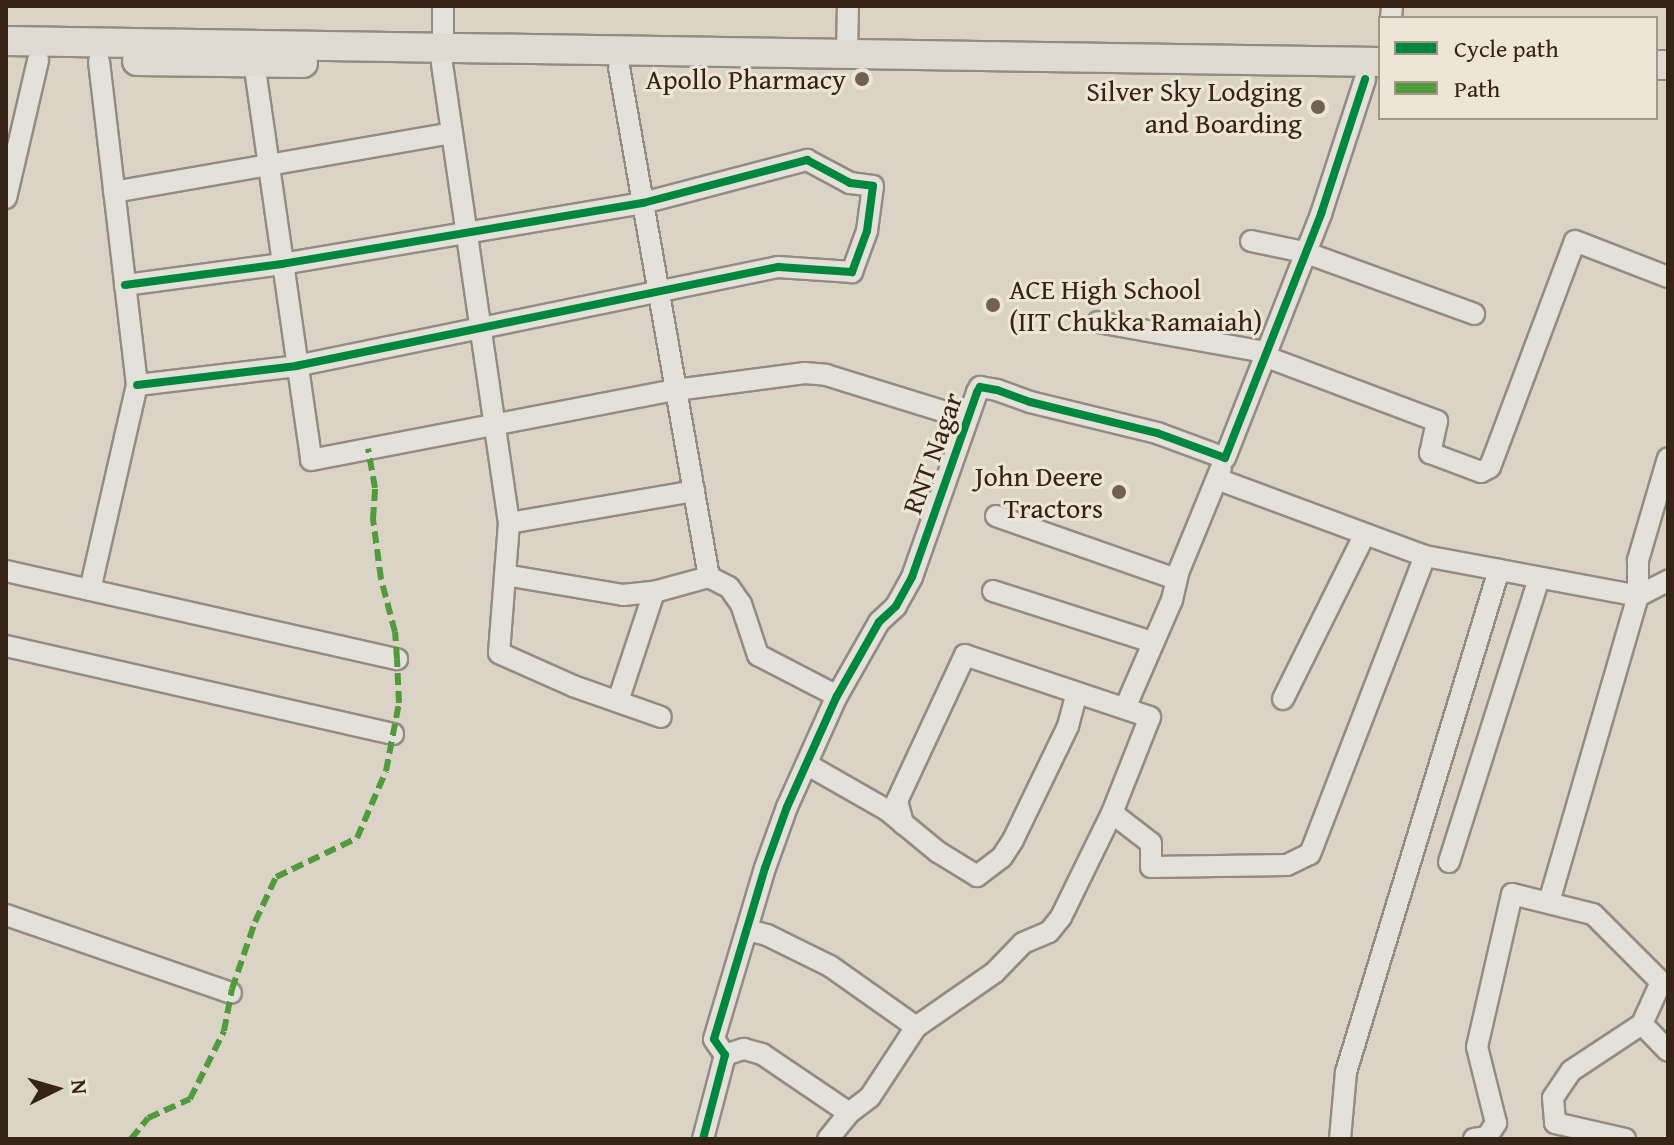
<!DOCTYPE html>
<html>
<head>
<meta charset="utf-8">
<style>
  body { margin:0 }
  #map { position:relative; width:1674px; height:1145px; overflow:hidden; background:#dbd4c6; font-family:"Gentium Book Plus",serif }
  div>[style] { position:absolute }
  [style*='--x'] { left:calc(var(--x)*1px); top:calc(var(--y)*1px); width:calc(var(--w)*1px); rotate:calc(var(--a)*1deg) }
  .roads { filter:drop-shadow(2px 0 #928c82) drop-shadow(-2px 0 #928c82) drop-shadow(0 2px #928c82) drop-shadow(0 -2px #928c82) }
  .minor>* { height:20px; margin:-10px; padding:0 10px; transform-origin:10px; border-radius:10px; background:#e4e0da }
  .highway>* { height:28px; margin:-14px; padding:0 14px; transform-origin:14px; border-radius:14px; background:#dfdbd3 }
  .quiet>* { height:6px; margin-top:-3px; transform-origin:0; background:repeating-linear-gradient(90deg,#519b3d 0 12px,transparent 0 18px) }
  .cycleway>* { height:8px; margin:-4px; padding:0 4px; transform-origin:4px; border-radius:4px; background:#00873e }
  .dots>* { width:22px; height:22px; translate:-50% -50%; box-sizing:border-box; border:4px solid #ede5d5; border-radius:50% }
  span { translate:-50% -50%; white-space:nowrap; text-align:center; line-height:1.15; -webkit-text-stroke:6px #ede5d5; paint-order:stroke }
  .poi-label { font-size:28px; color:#362317 }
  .right { translate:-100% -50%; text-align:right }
  .left { translate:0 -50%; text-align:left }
  .street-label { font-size:28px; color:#362317 }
  .frame { position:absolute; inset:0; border:8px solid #362317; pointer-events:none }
  .legend { position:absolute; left:1378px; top:16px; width:280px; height:104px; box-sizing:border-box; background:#ede5d5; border:2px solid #a49789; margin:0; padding:10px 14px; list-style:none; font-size:24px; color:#362317 }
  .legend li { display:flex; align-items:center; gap:16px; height:40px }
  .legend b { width:40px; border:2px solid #a49789 }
  .north { position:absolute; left:16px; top:1049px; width:80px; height:80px; -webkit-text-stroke:6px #ede5d5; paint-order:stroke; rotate:85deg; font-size:22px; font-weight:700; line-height:32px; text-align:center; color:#362317 }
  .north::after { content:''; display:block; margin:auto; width:28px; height:36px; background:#362317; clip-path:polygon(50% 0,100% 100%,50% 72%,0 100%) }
</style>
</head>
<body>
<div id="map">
  <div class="roads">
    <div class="minor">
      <div style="--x:1391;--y:18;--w:12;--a:-85"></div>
      <div style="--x:443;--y:47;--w:41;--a:-90"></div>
      <div style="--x:847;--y:52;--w:46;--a:-88.8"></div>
      <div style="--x:254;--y:62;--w:402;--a:81.8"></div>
      <div style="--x:311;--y:460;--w:372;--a:-10.9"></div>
      <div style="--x:676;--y:390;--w:130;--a:-7.5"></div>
      <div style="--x:805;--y:373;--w:21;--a:5"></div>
      <div style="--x:826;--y:375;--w:145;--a:17.2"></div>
      <div style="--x:442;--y:64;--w:464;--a:81.7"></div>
      <div style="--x:509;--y:523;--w:130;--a:94.4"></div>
      <div style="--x:499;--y:653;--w:81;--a:24"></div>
      <div style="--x:573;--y:686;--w:93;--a:19.4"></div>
      <div style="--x:619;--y:67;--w:518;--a:79.99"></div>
      <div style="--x:114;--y:192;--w:342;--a:-9.9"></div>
      <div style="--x:6;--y:198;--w:142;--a:-76.9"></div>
      <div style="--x:1251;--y:241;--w:54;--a:11.7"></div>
      <div style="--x:1304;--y:252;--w:181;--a:20"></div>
      <div style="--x:125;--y:285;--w:158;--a:-7.6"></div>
      <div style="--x:282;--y:264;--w:366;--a:-9.6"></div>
      <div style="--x:643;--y:203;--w:170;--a:-14.7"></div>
      <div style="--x:807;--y:160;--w:49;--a:28.1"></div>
      <div style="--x:850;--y:183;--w:23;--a:7"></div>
      <div style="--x:873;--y:186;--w:45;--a:97.6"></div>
      <div style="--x:867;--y:231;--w:44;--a:110.1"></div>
      <div style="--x:852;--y:272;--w:74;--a:-176.1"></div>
      <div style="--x:778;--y:267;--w:491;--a:168.4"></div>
      <div style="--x:297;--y:366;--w:161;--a:173.2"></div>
      <div style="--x:1098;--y:322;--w:170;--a:10.2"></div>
      <div style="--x:1264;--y:356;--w:185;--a:20.6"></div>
      <div style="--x:1437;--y:421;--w:33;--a:102"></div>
      <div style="--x:1430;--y:453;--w:54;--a:20.4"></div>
      <div style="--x:1481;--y:472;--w:10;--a:-29"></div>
      <div style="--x:1490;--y:467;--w:241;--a:-69.4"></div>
      <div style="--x:1575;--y:241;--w:100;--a:21.2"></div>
      <div style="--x:1217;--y:479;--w:222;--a:20.3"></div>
      <div style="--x:1425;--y:556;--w:217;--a:10.6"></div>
      <div style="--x:1638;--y:596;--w:34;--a:-27"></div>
      <div style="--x:996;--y:516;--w:191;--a:19.3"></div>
      <div style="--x:509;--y:523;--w:188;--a:-9.8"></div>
      <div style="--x:6;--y:571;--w:401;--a:12.7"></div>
      <div style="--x:505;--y:575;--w:120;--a:9.6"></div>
      <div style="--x:623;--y:595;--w:31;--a:-6"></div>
      <div style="--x:654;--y:592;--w:57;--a:-15.3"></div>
      <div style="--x:709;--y:577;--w:22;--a:27"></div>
      <div style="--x:729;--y:587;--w:21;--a:55"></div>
      <div style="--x:741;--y:604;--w:54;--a:71.6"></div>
      <div style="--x:758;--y:655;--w:89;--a:27.4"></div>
      <div style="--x:90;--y:590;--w:210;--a:-77.1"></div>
      <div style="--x:137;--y:385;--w:326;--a:-96.7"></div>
      <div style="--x:993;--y:591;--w:167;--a:17.8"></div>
      <div style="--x:6;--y:646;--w:397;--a:12.8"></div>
      <div style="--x:1283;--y:699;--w:184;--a:-63.6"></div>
      <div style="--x:618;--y:701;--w:115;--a:-71.7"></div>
      <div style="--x:1125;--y:708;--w:118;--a:-66.5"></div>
      <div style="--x:1172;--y:600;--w:28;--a:-77"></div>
      <div style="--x:1178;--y:573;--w:113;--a:-67.7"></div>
      <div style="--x:808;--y:765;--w:91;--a:29.7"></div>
      <div style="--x:887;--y:810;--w:66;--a:39.5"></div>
      <div style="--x:938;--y:852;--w:46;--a:31.6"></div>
      <div style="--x:977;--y:876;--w:31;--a:-37"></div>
      <div style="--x:1002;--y:857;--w:20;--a:-57"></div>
      <div style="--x:1013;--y:840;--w:127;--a:-64.2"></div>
      <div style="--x:1068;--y:726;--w:34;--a:-75"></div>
      <div style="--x:1112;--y:813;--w:49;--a:37.6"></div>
      <div style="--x:1151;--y:843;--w:24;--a:90"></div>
      <div style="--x:1151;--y:867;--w:136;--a:-0.8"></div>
      <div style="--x:1287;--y:865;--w:25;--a:-26"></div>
      <div style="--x:1310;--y:854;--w:319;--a:-68.9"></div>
      <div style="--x:1449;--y:862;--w:298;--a:-72.4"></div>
      <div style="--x:1549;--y:902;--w:319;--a:-73.8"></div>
      <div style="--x:1638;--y:596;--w:36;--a:-90"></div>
      <div style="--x:1638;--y:560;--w:106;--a:-73.6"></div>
      <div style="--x:6;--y:915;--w:238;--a:19.1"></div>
      <div style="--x:748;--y:930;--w:20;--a:15"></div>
      <div style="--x:767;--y:935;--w:70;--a:26.2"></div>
      <div style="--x:830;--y:966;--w:105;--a:35.3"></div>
      <div style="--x:1642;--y:1024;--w:37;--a:46"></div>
      <div style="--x:725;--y:1055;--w:20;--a:-18"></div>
      <div style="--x:744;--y:1049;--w:19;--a:16"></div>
      <div style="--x:762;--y:1054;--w:105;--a:34.1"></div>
      <div style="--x:703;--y:1139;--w:87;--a:-75.3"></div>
      <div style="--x:725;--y:1055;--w:19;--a:-125"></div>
      <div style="--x:714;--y:1039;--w:178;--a:-73.4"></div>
      <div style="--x:765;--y:868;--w:65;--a:-70.2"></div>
      <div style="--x:787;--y:807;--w:122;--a:-65.8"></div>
      <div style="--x:837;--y:696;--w:85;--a:-60.4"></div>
      <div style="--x:879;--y:622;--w:23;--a:-43"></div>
      <div style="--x:896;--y:606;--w:33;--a:-61"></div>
      <div style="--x:912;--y:577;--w:196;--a:-70.6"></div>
      <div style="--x:977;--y:392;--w:6;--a:-59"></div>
      <div style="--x:980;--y:387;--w:17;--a:10"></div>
      <div style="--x:997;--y:390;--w:35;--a:20"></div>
      <div style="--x:1030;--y:402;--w:131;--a:13.7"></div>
      <div style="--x:1157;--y:433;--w:72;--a:20.2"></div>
      <div style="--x:1225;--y:458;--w:262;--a:-68.5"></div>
      <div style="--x:1321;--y:214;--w:142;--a:-71.9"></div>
      <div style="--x:828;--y:1139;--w:33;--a:-51"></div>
      <div style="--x:849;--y:1113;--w:26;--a:-37"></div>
      <div style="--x:870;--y:1097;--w:84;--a:-56.7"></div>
      <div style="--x:916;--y:1027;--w:96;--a:-34.8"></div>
      <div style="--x:995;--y:972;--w:40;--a:-46"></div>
      <div style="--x:1023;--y:943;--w:28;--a:-23"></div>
      <div style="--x:1049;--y:932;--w:19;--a:-51"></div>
      <div style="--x:1061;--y:917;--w:116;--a:-63.9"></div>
      <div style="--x:1112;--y:813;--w:103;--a:-68.4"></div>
      <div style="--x:1150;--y:717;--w:195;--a:-161.5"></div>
      <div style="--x:965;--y:655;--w:161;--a:115"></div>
      <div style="--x:897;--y:801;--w:24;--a:75"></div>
      <div style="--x:1340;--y:1139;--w:67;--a:-84.9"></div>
      <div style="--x:1346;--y:1072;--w:525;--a:-73.05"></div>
      <div style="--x:1474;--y:1139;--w:13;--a:-9"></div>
      <div style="--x:1487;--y:1137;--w:17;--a:-57"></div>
      <div style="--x:1496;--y:1123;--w:78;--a:-104"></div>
      <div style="--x:1477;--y:1047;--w:157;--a:-77.1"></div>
      <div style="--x:1512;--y:894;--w:83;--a:13.9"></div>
      <div style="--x:1593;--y:914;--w:96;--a:45"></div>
      <div style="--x:1661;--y:982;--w:46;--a:114.3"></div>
      <div style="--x:1642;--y:1024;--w:85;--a:146.5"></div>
      <div style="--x:1571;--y:1071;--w:32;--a:124"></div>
      <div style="--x:1553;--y:1098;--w:25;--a:85"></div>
      <div style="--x:1555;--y:1123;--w:72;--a:12.9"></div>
    </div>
    <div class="highway">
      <div style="--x:6;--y:41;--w:1374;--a:0.88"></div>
      <div style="--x:137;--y:61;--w:166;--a:0.7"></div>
      <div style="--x:1656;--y:65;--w:12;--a:0"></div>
    </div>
  </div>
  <div class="quiet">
    <div style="--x:131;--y:1139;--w:27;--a:-51"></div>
    <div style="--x:148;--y:1118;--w:46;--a:-24.3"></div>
    <div style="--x:190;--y:1099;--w:76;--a:-63.4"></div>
    <div style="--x:224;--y:1031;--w:43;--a:-79.2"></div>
    <div style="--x:232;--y:989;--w:71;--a:-71.1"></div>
    <div style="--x:255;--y:922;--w:50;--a:-65"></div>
    <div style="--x:276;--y:877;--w:90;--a:-25.7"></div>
    <div style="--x:357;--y:838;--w:73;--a:-66.6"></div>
    <div style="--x:386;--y:771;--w:69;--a:-79.2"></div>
    <div style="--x:399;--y:703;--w:44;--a:-92.6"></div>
    <div style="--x:397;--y:659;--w:27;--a:-94"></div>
    <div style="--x:395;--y:632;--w:55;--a:-104.8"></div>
    <div style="--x:381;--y:579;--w:61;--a:-97.6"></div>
    <div style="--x:373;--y:519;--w:31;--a:-86"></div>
    <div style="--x:375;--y:488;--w:40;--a:-100"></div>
  </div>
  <div class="cycleway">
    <div style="--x:125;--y:285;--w:158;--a:-7.6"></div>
    <div style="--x:282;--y:264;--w:366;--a:-9.6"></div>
    <div style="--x:643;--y:203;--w:170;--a:-14.7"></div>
    <div style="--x:807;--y:160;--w:49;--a:28.1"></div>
    <div style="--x:850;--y:183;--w:23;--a:7"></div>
    <div style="--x:873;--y:186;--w:45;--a:97.6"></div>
    <div style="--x:867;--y:231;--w:44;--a:110.1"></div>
    <div style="--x:852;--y:272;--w:74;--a:-176.1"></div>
    <div style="--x:778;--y:267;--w:491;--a:168.4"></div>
    <div style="--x:297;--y:366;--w:161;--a:173.2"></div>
    <div style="--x:703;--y:1139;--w:87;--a:-75.3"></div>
    <div style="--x:725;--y:1055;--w:19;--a:-125"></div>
    <div style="--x:714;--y:1039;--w:178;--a:-73.4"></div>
    <div style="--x:765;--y:868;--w:65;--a:-70.2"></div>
    <div style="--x:787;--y:807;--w:122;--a:-65.8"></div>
    <div style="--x:837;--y:696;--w:85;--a:-60.4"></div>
    <div style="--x:879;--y:622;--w:23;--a:-43"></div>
    <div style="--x:896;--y:606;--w:33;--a:-61"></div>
    <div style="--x:912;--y:577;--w:196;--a:-70.6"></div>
    <div style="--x:977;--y:392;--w:6;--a:-59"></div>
    <div style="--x:980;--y:387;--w:17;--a:10"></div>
    <div style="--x:997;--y:390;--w:35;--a:20"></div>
    <div style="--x:1030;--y:402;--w:131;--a:13.7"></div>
    <div style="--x:1157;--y:433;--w:72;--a:20.2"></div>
    <div style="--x:1225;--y:458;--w:262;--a:-68.5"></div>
    <div style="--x:1321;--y:214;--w:142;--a:-71.9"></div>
  </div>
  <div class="dots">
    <div style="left:862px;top:79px;background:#706154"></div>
    <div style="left:1318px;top:107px;background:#706154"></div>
    <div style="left:993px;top:305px;background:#706154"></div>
    <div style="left:1119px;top:492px;background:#706154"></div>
  </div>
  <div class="poi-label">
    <span class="right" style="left:846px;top:79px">Apollo Pharmacy</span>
    <span class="right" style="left:1302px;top:107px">Silver Sky Lodging<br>and Boarding</span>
    <span class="left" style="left:1009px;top:305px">ACE High School<br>(IIT Chukka Ramaiah)</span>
    <span class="right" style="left:1103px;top:492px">John Deere<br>Tractors</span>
  </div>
  <div class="street-label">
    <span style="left:932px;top:453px;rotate:-70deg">RNT Nagar</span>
  </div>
  <div class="frame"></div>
  <ul class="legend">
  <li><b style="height:10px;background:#00873e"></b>Cycle path</li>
  <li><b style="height:10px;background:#519b3d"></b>Path</li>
  </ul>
  <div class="north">N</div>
</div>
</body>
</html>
